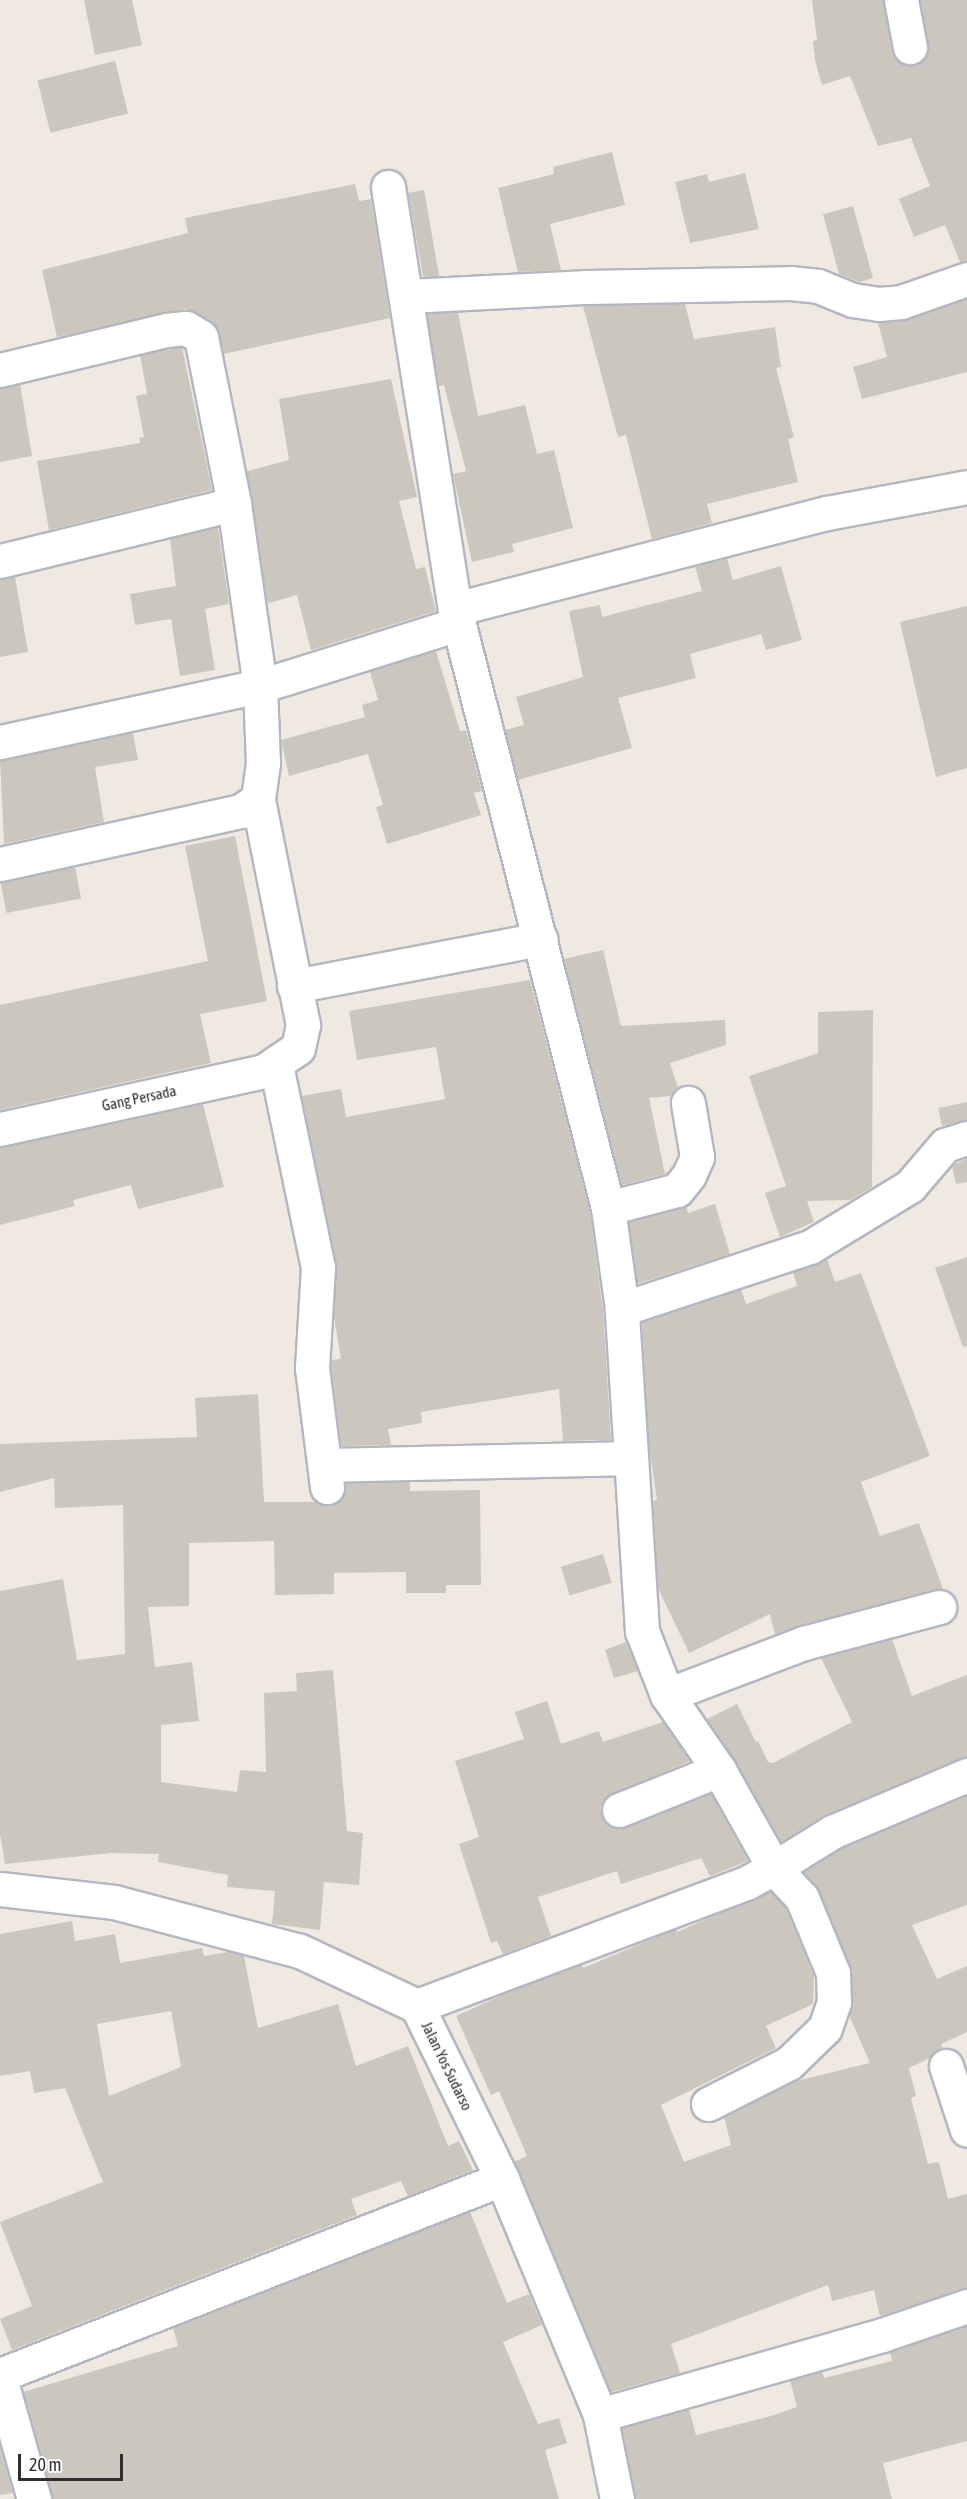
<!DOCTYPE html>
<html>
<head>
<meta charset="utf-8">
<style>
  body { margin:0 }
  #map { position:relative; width:967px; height:2499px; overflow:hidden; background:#efe9e1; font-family:"Asap Condensed",sans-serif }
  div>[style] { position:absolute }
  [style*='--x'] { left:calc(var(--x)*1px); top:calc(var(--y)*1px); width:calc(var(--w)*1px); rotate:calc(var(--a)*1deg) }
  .building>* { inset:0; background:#cbc7bf; transform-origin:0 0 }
  .roads { filter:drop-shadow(2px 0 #b4b7c1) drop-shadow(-2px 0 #b4b7c1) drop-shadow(0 2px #b4b7c1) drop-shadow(0 -2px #b4b7c1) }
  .minor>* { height:33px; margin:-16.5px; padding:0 16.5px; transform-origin:16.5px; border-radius:16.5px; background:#fff }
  span { translate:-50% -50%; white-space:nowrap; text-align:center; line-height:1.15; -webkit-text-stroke:6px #fff; paint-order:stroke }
  .street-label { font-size:15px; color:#2e2e2e }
  .scale { position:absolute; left:18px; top:2454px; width:105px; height:27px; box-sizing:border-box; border:3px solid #2e2e2e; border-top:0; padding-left:8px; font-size:18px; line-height:21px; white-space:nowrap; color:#2e2e2e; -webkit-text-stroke:4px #fff; paint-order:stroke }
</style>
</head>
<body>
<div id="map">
  <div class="building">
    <div style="clip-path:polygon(84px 0,132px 0,142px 45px,95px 55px)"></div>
    <div style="clip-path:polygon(812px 0,883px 0,892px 51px,903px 64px,913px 65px,928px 53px,920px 0,967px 0,967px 261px,960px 262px,945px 225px,914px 237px,899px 199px,930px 186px,911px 138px,878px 146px,850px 76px,822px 85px,815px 60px,813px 41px,817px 40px)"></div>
    <div style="left:115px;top:61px;width:54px;height:80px;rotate:76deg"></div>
    <div style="clip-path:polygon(612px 152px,625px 205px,550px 224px,561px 270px,518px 272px,498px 188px,554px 174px,553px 167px)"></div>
    <div style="clip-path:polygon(745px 173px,759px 229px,690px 243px,675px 182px,707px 174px,709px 182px)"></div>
    <div style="clip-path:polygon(355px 184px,359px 201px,371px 199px,390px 318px,223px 354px,216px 326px,185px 309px,57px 337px,42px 270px,188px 233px,185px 218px)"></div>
    <div style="left:424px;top:190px;width:87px;height:16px;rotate:80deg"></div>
    <div style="clip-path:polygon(853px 206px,873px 278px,860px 282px,839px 274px,823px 214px)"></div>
    <div style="clip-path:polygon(967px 299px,967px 372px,862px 399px,853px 367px,887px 357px,878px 323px,907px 320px)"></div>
    <div style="clip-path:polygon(685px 304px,694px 339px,775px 327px,781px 367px,776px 368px,794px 437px,788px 439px,798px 482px,707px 504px,712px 523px,652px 539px,626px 435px,618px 437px,583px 306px)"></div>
    <div style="clip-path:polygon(458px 312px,478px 416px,525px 405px,537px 454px,554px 450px,573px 528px,512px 544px,514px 552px,472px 562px,453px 474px,466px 471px,444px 385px,439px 386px,427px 314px)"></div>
    <div style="clip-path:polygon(182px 347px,212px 490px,49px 530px,37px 461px,140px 443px,139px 438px,144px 437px,136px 396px,147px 394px,140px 355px)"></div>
    <div style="clip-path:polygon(391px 379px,417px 497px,399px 501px,416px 569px,425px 567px,436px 611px,311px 650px,297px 595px,269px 603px,266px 598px,247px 471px,289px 460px,279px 399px)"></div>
    <div style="clip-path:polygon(20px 384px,32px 456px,0 462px,0 388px)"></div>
    <div style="clip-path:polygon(218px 527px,229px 604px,205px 609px,215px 670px,180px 676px,171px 619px,135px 625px,130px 594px,176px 586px,170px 539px)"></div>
    <div style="clip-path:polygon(727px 558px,733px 580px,781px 566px,802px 640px,766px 650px,761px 634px,690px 654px,696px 678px,618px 698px,632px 748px,518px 780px,505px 730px,524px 725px,516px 697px,583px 677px,569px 611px,600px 605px,602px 617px,702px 591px,695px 566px)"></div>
    <div style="clip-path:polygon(15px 577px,28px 652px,0 657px,0 579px)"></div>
    <div style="clip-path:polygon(967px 606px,967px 768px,936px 777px,900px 622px)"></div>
    <div style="clip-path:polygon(436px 651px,460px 731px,466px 730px,482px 791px,474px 793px,481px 815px,387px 844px,376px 807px,383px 805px,368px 754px,289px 776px,281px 740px,365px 717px,362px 705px,378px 700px,370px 671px)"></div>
    <div style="clip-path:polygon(133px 733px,138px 760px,95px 767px,104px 822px,4px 844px,0 760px)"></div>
    <div style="clip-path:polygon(235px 836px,267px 1001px,200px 1014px,211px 1063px,0 1110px,0 1005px,208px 961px,185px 846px)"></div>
    <div style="left:75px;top:867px;width:32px;height:76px;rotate:79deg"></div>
    <div style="clip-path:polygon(603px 950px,621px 1026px,725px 1020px,726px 1045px,670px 1063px,678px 1088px,671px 1096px,649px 1098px,665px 1174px,622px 1185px,564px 959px)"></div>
    <div style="clip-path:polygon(530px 980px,590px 1212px,603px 1311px,611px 1440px,563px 1441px,559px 1389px,421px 1412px,422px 1423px,388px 1429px,391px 1445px,341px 1446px,331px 1367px,331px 1360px,341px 1359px,334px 1318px,336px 1263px,302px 1096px,341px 1089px,346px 1117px,445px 1099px,436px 1047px,357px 1060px,349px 1011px)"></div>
    <div style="clip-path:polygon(873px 1010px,872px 1187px,850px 1200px,807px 1201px,814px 1222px,780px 1237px,765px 1193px,786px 1186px,749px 1076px,818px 1053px,818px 1012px)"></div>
    <div style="clip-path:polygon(967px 1102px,967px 1120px,942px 1126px,938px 1108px)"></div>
    <div style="clip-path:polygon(203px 1104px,224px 1187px,138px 1209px,131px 1185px,73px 1200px,75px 1206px,0 1225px,0 1147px)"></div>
    <div style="clip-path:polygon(967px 1158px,967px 1182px,956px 1184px,952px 1166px)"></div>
    <div style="clip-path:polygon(715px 1204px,730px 1254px,637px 1284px,629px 1222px,686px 1206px,688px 1213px)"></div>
    <div style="clip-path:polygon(967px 1257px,967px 1346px,963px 1347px,935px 1268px)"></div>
    <div style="clip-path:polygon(827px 1259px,835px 1282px,861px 1273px,930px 1456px,861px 1482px,880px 1536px,919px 1523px,943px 1589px,775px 1634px,770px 1614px,689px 1653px,658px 1588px,653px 1501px,657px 1500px,649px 1446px,642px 1322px,741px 1289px,746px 1304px,797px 1286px,793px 1272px)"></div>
    <div style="clip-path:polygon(258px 1394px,264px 1502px,316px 1502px,330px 1505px,344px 1495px,345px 1483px,410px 1482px,410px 1491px,480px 1490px,481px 1585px,446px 1585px,446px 1593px,406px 1593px,406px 1572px,334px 1573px,334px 1594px,275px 1595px,274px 1541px,189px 1543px,189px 1606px,148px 1607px,155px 1667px,192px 1662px,199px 1721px,161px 1725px,161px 1782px,237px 1792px,240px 1770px,266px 1772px,264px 1693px,297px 1691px,296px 1673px,333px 1670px,347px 1831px,363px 1833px,359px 1885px,324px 1882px,320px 1930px,272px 1924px,275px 1891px,227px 1887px,228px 1875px,158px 1862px,159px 1854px,111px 1853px,5px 1864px,0 1834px,0 1591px,63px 1579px,77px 1660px,125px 1654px,123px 1505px,55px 1508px,54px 1478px,0 1492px,0 1444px,197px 1437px,195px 1398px)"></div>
    <div style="left:603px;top:1554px;width:30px;height:44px;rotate:73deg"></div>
    <div style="clip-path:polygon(892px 1639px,912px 1696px,967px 1675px,967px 1757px,825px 1815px,781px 1842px,735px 1761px,707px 1719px,737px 1704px,756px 1742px,758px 1741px,768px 1762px,773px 1763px,852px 1722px,821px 1658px)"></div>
    <div style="clip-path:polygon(626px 1642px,638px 1671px,614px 1678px,605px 1650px)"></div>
    <div style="clip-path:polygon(547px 1701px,561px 1744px,599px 1731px,603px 1742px,663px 1722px,690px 1761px,605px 1798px,600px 1808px,607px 1824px,626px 1827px,711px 1794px,748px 1861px,710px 1876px,701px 1858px,621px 1884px,617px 1871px,538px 1897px,551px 1936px,503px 1954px,497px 1941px,491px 1943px,459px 1844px,479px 1837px,455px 1761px,524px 1739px,515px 1712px)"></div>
    <div style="clip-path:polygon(967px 1795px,967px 1905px,912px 1925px,937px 1979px,967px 1966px,967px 2032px,941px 2044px,943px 2048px,930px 2058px,909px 2068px,916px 2096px,911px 2098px,928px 2164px,939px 2162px,948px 2199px,967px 2194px,967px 2288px,880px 2316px,874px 2290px,832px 2301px,828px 2285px,671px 2344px,680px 2373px,611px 2392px,514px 2162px,527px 2156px,499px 2091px,491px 2095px,456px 2016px,518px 1988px,581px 1964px,583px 1968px,676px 1929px,677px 1932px,770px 1891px,786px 1908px,814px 1977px,813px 2004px,766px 2026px,776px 2048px,661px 2105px,684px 2162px,731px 2145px,724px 2117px,792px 2082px,870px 2063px,849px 2015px,853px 2001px,850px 1966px,819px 1891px,803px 1872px,841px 1849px)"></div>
    <div style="clip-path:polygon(evenodd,72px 1921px,75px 1941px,115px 1934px,120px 1963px,202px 1948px,204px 1956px,229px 1952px,244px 1956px,258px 2028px,338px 2004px,356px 2066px,408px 2046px,448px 2146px,459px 2141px,473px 2170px,408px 2196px,401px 2181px,351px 2199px,357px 2215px,12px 2350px,0 2319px,32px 2306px,0 2222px,103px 2182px,65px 2088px,34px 2093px,30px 2071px,0 2076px,0 1934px,72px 1921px,171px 2011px,181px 2067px,109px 2096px,97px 2024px,171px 2011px)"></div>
    <div style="clip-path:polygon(470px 2212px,507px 2303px,529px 2294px,542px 2325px,503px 2342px,538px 2424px,559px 2418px,567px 2443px,545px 2450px,559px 2499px,53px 2499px,23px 2392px,178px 2346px,173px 2328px)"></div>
    <div style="clip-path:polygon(967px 2326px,967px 2441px,883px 2463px,892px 2499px,635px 2499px,622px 2428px,689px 2409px,696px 2435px,771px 2416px,797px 2407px,790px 2380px,822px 2371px,824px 2378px,892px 2361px,890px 2352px)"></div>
    <div style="clip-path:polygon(0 2447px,13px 2493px,0 2495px)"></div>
  </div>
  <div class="roads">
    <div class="minor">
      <div style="--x:901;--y:0;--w:48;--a:79.2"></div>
      <div style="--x:388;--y:187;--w:427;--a:81"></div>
      <div style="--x:408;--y:296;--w:180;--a:-2.9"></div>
      <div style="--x:588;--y:287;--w:202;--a:-1.1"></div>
      <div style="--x:790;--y:283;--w:28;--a:6"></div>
      <div style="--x:818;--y:286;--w:38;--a:22"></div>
      <div style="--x:853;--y:300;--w:26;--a:9"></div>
      <div style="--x:879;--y:304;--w:22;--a:-5"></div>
      <div style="--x:901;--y:302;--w:70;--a:-19.2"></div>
      <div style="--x:0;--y:370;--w:171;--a:-13.5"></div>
      <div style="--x:166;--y:330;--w:20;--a:-6"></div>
      <div style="--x:186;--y:328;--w:17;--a:31"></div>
      <div style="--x:201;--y:337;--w:170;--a:78.8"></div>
      <div style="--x:234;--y:504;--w:184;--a:81.9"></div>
      <div style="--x:260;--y:686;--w:77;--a:87.8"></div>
      <div style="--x:263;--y:763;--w:36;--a:98"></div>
      <div style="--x:258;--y:799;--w:21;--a:145"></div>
      <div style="--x:241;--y:811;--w:247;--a:167.6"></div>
      <div style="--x:0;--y:561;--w:241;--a:-13.7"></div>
      <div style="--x:0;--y:742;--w:266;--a:-12.2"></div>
      <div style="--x:260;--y:686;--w:207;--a:-17.4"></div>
      <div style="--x:294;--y:986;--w:251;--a:-10.8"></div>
      <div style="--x:276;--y:1065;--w:206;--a:78.3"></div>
      <div style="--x:318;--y:1267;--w:101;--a:93.4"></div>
      <div style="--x:312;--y:1368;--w:120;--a:82.8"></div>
      <div style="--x:0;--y:1129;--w:270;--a:-12.4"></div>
      <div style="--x:264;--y:1071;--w:41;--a:-34.1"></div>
      <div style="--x:298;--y:1048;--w:24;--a:-78"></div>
      <div style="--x:303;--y:1025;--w:230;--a:-101.3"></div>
      <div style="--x:608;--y:1208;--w:71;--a:-14.6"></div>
      <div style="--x:677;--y:1190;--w:19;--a:-51"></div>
      <div style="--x:689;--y:1175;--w:20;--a:-66"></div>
      <div style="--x:697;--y:1157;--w:55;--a:-99.5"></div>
      <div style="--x:622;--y:1309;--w:102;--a:-97.9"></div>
      <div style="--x:608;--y:1208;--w:618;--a:-104.33"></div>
      <div style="--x:455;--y:609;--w:384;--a:-14.5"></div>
      <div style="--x:827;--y:513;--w:142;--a:-10.5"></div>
      <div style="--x:325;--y:1465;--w:303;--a:-1.3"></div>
      <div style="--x:667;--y:1695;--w:147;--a:-20.8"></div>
      <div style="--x:804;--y:1643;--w:140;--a:-14.9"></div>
      <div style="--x:619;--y:1810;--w:108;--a:-21.8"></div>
      <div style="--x:0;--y:1889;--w:115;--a:6.5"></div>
      <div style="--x:114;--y:1902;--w:192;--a:14.8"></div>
      <div style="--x:300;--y:1951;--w:129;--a:25.2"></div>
      <div style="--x:417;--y:2006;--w:193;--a:63.8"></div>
      <div style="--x:502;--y:2179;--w:256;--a:67.4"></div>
      <div style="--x:600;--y:2415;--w:86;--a:78.6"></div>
      <div style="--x:417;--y:2006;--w:353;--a:-20.5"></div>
      <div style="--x:748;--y:1882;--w:30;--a:-28"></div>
      <div style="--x:774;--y:1868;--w:112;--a:-119.3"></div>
      <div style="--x:719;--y:1770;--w:91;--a:-124.7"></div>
      <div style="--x:667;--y:1695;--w:69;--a:-111.3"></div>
      <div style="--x:642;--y:1631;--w:323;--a:-93.6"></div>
      <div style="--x:622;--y:1309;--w:198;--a:-18.3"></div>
      <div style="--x:810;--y:1247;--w:117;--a:-31.4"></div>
      <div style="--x:910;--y:1186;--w:54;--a:-49.5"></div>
      <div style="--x:945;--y:1145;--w:23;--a:-18"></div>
      <div style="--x:946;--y:2066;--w:67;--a:71.8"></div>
      <div style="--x:708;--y:2104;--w:91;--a:-26.8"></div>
      <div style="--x:789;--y:2063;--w:50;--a:-44.2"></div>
      <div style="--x:825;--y:2028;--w:28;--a:-71"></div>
      <div style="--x:834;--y:2002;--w:29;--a:-92"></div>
      <div style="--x:833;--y:1973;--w:81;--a:-112.5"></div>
      <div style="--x:802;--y:1898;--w:41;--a:-133"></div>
      <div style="--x:774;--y:1868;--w:68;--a:-31.8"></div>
      <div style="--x:832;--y:1832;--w:147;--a:-22.9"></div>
      <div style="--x:0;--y:2375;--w:539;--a:-21.33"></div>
      <div style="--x:0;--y:2378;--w:126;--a:74.3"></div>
      <div style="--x:600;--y:2415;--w:293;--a:-15.8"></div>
      <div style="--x:882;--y:2335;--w:90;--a:-18.8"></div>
    </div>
  </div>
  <div class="street-label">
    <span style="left:139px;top:1098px;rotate:-12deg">Gang Persada</span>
    <span style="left:447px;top:2066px;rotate:64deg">Jalan Yos Sudarso</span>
  </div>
  <div class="scale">20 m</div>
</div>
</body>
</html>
